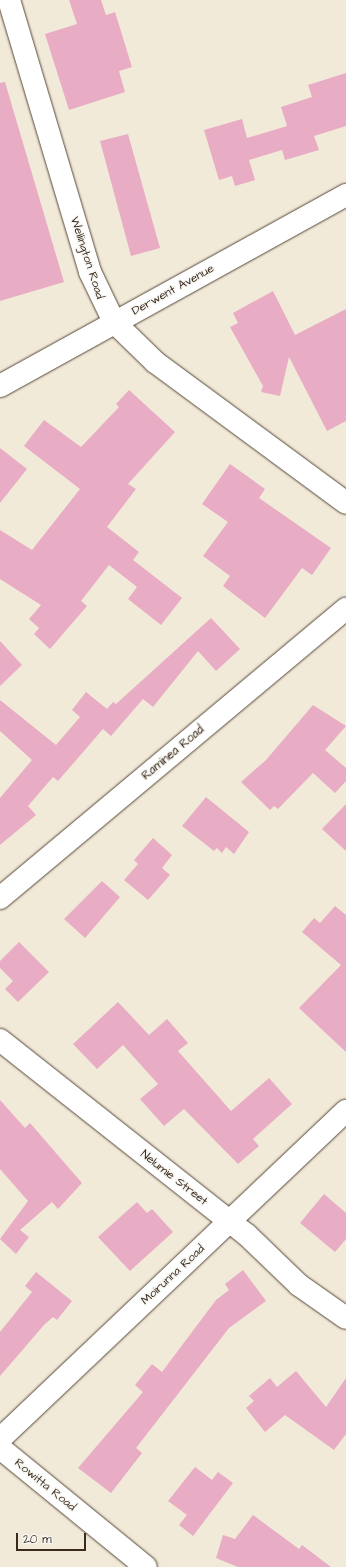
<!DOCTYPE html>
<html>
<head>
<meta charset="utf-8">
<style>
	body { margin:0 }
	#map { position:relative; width:346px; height:1567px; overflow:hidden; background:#f2ead8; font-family:"Architects Daughter",sans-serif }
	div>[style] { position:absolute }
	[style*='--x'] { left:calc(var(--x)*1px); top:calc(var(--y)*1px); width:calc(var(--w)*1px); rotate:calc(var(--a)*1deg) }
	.building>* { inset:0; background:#e8acc4 }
	.roads { filter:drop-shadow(0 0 1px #56473a) drop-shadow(0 0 1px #56473a) }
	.minor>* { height:22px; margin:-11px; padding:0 11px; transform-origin:11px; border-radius:11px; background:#fff }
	span { translate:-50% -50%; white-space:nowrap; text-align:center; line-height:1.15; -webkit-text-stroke:3px #f6f6f2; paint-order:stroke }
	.street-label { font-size:12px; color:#3b2a1e }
	.scale { position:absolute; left:16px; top:1533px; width:70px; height:18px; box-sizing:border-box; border:2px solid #3b2a1e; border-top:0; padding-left:5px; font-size:12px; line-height:14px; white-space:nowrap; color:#3b2a1e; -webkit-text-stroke:3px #f6f6f2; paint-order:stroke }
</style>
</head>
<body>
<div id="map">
	<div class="building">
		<div style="clip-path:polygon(69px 0,101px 0,106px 15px,115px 12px,132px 67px,119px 71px,125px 92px,69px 110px,45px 34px,77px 24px)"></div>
		<div style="clip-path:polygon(346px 73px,346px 126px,314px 136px,319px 150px,285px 160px,282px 150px,249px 160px,255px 180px,235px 186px,232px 176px,219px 180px,204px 130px,242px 119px,247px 138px,287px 126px,281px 107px,312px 97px,308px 85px)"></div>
		<div style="clip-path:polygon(5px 82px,64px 282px,0 301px,0 83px)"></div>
		<div style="clip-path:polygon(128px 134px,160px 248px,131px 256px,100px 141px)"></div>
		<div style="clip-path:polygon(273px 291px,295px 335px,346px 309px,346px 421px,327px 431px,289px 357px,280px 396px,261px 392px,263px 386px,230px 327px,238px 323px,233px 313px)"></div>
		<div style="clip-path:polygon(129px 390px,175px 432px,128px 484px,136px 489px,107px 527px,139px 552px,133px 560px,182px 598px,161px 625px,128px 599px,137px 587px,109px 565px,81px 601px,87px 606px,50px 649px,34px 634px,39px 628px,29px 619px,41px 605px,0 579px,0 530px,32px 550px,80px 489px,24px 446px,44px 420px,81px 447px,119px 407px,116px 404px)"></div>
		<div style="clip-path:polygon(0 448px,27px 469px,0 503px)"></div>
		<div style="clip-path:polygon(230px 464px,265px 489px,259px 498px,331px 548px,312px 575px,302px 568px,265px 618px,223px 586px,230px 576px,203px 556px,228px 522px,202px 504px)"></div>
		<div style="clip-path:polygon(211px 618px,240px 649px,216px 671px,198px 651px,153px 707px,143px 699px,111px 736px,103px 729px,58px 781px,53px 777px,28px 806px,36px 815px,0 845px,0 798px,32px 760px,0 731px,0 700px,56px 745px,80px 717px,72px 710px,86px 692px,107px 709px,113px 702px,116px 704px)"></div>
		<div style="clip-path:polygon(0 641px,22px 665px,0 686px)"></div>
		<div style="clip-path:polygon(313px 705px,346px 726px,325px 750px,346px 768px,346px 781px,335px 793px,313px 773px,278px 809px,274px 806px,270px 810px,241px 782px,266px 760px)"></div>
		<div style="clip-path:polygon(206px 797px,249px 832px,234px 854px,226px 847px,222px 853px,217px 848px,214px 851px,182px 826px)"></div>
		<div style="clip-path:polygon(346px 804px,346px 851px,322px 829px)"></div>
		<div style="clip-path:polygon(153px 838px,172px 855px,162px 868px,170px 875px,148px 900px,124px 880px,138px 864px,134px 860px)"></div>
		<div style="clip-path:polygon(102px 881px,120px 897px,85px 938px,64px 919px)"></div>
		<div style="clip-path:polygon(335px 906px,346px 915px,346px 1052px,299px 1008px,341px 965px,302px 932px,314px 918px,320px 923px)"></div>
		<div style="clip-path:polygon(19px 942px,49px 972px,18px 1002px,5px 989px,13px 981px,0 968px,0 961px)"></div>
		<div style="clip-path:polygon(118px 1002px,149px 1035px,167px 1019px,188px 1043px,178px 1051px,231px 1111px,269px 1078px,292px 1104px,253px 1139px,259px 1146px,238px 1164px,184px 1109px,164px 1126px,140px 1099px,158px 1084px,123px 1045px,97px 1069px,73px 1044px)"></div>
		<div style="clip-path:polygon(0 1100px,25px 1128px,30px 1123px,82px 1183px,58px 1209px,52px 1202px,20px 1230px,29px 1237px,16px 1254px,0 1239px,28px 1201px,0 1169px)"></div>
		<div style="clip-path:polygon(324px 1194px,346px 1213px,346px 1239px,335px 1252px,300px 1223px)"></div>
		<div style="clip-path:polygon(137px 1202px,147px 1213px,152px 1209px,173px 1232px,130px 1271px,98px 1237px)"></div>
		<div style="clip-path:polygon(243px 1270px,266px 1301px,229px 1328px,136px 1448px,142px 1453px,111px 1493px,78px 1468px,143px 1392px,135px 1385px,152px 1364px,162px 1372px,216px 1300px,229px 1290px,225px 1284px)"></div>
		<div style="clip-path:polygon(36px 1272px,72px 1301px,57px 1320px,53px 1317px,44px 1325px,0 1376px,0 1332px,32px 1292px,25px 1286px)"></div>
		<div style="clip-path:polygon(296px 1371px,326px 1407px,346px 1378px,346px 1434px,334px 1450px,285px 1415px,265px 1432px,246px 1408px,254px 1401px,249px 1396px,270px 1378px,277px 1387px)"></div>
		<div style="clip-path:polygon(195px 1467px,212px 1480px,218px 1472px,233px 1483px,193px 1536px,179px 1525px,187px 1515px,168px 1501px)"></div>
		<div style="clip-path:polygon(253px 1515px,299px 1549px,302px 1545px,331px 1567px,238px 1567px,216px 1558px,223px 1535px,235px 1539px)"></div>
	</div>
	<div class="roads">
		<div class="minor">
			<div style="--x:9;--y:0;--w:284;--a:73.4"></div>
			<div style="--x:90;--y:272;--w:55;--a:64.4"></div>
			<div style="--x:114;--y:322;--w:57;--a:44.3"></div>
			<div style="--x:155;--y:362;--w:237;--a:36.4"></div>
			<div style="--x:0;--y:386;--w:395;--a:-28.9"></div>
			<div style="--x:0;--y:898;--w:451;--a:-39.9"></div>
			<div style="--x:0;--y:1040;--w:313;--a:38.3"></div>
			<div style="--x:246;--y:1234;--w:74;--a:43.9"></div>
			<div style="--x:299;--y:1285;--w:57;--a:35.1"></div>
			<div style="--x:0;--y:1439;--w:477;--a:-43.5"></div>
			<div style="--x:0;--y:1448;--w:188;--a:39.2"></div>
		</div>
	</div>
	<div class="street-label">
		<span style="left:87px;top:258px;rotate:72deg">Wellington Road</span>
		<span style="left:173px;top:290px;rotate:-29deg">Derwent Avenue</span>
		<span style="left:173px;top:753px;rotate:-40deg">Raminea Road</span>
		<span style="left:174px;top:1178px;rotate:38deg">Nelumie Street</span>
		<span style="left:173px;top:1275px;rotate:-43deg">Moirunna Road</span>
		<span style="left:45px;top:1485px;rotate:39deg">Rowitta Road</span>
	</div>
	<div class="scale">20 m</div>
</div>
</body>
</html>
